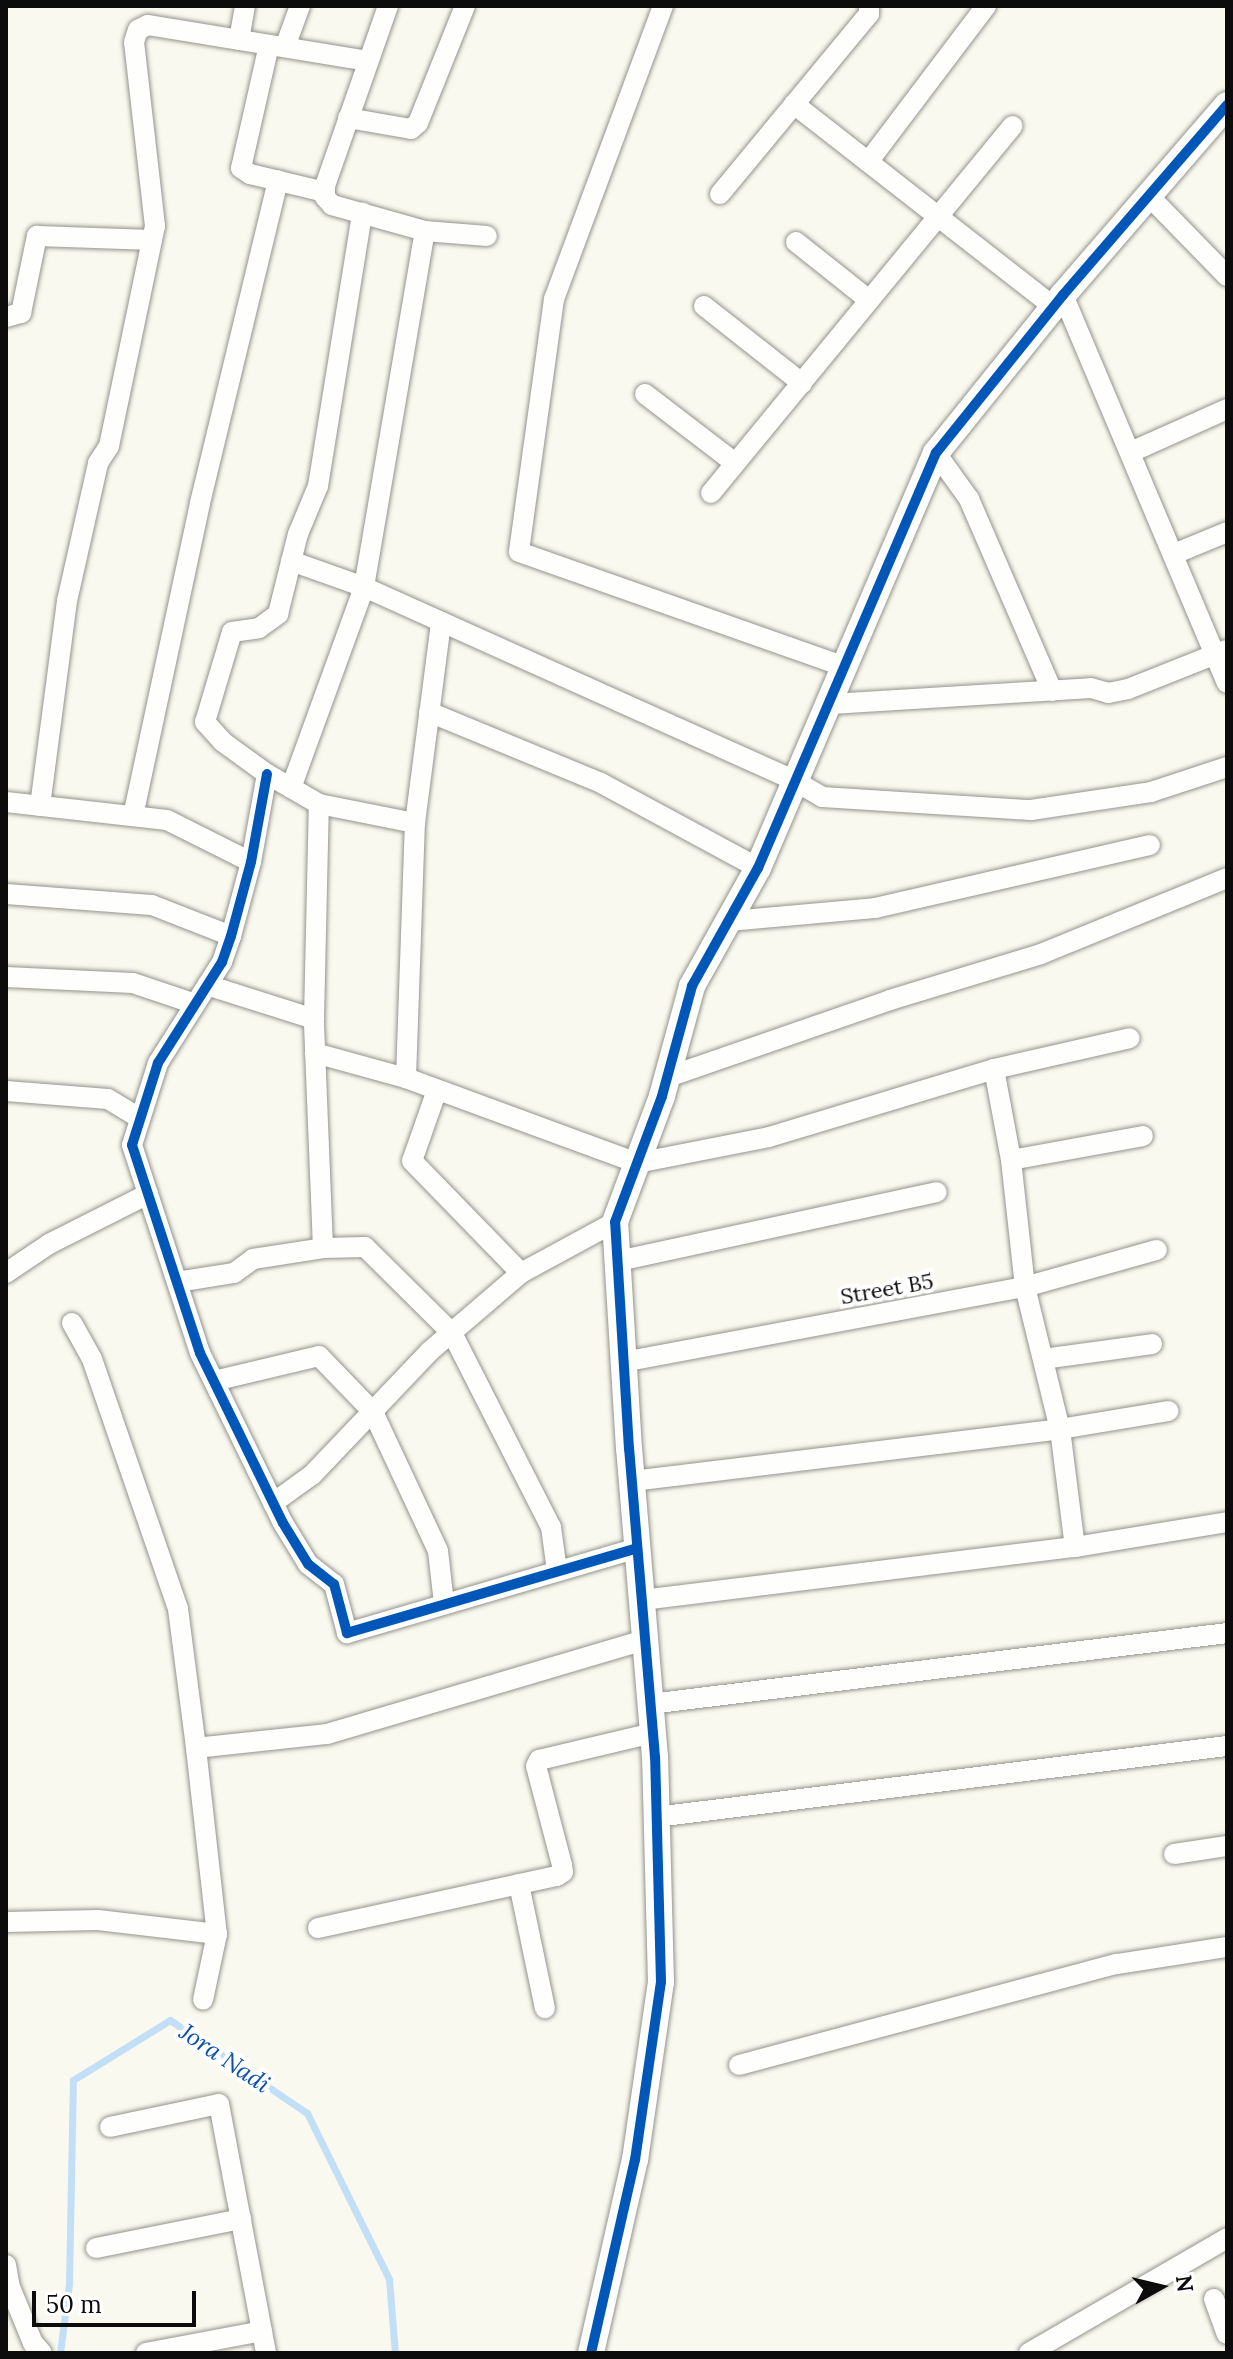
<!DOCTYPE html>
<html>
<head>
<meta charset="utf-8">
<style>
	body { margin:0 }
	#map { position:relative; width:1233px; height:2359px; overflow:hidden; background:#faf9ef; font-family:Lora,serif }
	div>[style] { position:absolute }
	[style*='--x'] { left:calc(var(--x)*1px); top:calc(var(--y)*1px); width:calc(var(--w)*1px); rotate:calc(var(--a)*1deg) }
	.stream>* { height:7px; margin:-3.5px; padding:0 3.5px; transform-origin:3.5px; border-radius:3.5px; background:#c2dff7 }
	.roads { filter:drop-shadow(0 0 2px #93938e) drop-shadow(0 0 2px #93938e) }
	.minor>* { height:20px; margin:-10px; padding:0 10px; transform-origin:10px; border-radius:10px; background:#fefefd }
	.tertiary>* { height:26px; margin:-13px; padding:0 13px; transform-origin:13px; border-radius:13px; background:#fefefd }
	.cycleway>* { height:10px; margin:-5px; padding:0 5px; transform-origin:5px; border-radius:5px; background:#0057b8 }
	span { translate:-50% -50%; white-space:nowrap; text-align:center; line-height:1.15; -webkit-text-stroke:8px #fff; paint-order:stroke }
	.street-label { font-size:22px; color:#0c0c0c }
	.water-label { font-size:24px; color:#0b52a7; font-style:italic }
	.frame { position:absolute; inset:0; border:8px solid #0c0c0c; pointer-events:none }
	.north { position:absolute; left:1121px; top:2247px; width:80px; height:80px; -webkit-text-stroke:6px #fff; paint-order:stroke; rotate:82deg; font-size:22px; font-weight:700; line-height:32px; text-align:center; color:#0c0c0c }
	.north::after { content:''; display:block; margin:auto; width:28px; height:36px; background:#0c0c0c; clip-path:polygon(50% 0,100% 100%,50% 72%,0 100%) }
	.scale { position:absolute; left:32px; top:2291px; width:164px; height:36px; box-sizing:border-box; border:4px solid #0c0c0c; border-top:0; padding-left:10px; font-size:24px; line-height:28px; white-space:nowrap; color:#0c0c0c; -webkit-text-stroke:6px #fff; paint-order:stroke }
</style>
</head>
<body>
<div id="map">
	<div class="stream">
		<div style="--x:60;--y:2353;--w:70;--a:-82.6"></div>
		<div style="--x:69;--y:2284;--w:204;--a:-88.9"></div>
		<div style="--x:73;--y:2080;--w:114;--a:-31.7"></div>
		<div style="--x:170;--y:2020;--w:166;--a:34.2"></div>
		<div style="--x:307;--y:2113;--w:185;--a:63.7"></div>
		<div style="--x:389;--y:2279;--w:74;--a:85.4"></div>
	</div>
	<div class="roads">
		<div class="minor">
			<div style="--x:388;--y:6;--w:191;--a:109.3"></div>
			<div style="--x:325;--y:186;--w:11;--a:90"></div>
			<div style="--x:325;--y:197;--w:11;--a:49"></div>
			<div style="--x:332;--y:205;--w:97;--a:15.6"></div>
			<div style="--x:425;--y:231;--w:62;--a:4.6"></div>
			<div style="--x:663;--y:6;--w:313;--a:110.4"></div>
			<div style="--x:554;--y:299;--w:255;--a:97.9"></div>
			<div style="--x:519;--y:552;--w:347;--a:19.4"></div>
			<div style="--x:239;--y:40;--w:35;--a:-80"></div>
			<div style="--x:269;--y:45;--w:126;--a:102.8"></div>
			<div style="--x:241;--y:168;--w:11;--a:34"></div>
			<div style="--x:250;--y:174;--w:77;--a:13.5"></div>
			<div style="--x:285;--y:47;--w:44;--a:-69.9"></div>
			<div style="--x:794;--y:104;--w:330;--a:38"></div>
			<div style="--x:348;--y:118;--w:64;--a:9.9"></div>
			<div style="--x:411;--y:129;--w:9;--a:-41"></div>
			<div style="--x:418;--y:123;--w:126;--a:-68.1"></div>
			<div style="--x:868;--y:162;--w:196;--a:-52.9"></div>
			<div style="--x:720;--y:194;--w:234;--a:-50.4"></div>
			<div style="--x:869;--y:14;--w:8;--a:-90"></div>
			<div style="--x:1149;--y:196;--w:112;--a:45.7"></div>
			<div style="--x:796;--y:242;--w:93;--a:38.5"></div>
			<div style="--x:1063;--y:295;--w:421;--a:67.1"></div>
			<div style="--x:704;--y:306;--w:125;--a:38.2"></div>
			<div style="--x:6;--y:317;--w:16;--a:-15"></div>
			<div style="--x:21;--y:313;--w:79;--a:-78.3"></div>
			<div style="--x:37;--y:236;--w:115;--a:2"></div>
			<div style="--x:645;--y:394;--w:113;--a:37.5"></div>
			<div style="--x:1131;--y:452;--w:105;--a:-24.1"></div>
			<div style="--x:936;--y:453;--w:57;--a:54.3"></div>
			<div style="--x:969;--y:499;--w:209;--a:66.6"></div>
			<div style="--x:711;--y:493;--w:475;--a:-50.6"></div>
			<div style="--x:1174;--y:554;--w:57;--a:-22.5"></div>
			<div style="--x:291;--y:561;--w:77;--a:19.6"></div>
			<div style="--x:364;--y:587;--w:470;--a:24.2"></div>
			<div style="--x:793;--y:780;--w:34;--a:30"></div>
			<div style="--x:822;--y:797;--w:209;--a:3.6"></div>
			<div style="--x:1031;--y:810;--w:121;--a:-8.5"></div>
			<div style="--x:1151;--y:792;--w:80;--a:-18.2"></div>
			<div style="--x:831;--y:704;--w:260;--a:-3.5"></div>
			<div style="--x:1091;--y:688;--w:18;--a:16"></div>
			<div style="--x:1108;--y:693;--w:20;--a:-11"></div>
			<div style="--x:1128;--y:689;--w:105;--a:-21.7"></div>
			<div style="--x:429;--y:712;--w:186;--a:22.4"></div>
			<div style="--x:601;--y:783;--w:179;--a:28.4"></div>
			<div style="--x:267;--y:774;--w:89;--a:100.3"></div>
			<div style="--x:251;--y:862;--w:77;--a:105.1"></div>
			<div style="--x:231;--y:936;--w:28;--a:109"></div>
			<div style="--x:222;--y:962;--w:120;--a:122.4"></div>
			<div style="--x:158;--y:1063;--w:86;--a:107.6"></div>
			<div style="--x:132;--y:1145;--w:219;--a:71.9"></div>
			<div style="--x:200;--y:1353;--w:189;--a:64"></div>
			<div style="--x:283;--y:1523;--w:48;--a:58.6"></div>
			<div style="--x:308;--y:1564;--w:33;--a:38"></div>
			<div style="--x:334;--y:1584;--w:51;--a:75.1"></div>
			<div style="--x:347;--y:1633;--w:302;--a:-16.3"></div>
			<div style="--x:291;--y:788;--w:214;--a:-70"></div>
			<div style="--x:364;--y:587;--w:361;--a:-80.3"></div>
			<div style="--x:6;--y:802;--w:162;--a:6.4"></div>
			<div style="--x:167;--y:820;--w:94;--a:26.6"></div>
			<div style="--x:40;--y:806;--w:207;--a:-82.5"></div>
			<div style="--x:67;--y:601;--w:141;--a:-77.3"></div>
			<div style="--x:98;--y:463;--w:20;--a:-57"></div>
			<div style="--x:109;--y:446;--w:225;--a:-78.2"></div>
			<div style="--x:155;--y:226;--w:185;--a:-96.5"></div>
			<div style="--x:134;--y:42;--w:13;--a:-72"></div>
			<div style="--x:138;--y:30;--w:11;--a:-27"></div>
			<div style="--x:148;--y:25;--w:223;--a:9.3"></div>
			<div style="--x:133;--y:816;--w:320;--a:-77.9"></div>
			<div style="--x:200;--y:503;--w:332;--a:-76.4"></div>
			<div style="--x:415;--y:823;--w:203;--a:-82.6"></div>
			<div style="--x:6;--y:894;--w:146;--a:4.3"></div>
			<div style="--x:152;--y:905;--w:85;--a:21.4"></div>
			<div style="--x:730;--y:921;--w:146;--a:-5.1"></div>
			<div style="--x:875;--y:908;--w:282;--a:-12.9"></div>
			<div style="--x:6;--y:977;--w:127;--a:2.7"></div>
			<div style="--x:133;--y:983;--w:65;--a:18.7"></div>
			<div style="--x:314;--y:1019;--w:215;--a:-88.7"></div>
			<div style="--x:319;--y:804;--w:60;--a:-150"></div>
			<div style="--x:267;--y:774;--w:54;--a:-144"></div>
			<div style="--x:223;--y:742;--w:27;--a:-132"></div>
			<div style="--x:205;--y:722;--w:94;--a:-73.3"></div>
			<div style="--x:232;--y:632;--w:27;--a:-8"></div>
			<div style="--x:259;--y:628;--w:24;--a:-36"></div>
			<div style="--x:278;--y:614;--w:82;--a:-76"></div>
			<div style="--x:298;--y:534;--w:52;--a:-67.4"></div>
			<div style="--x:318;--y:486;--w:277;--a:-80.8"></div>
			<div style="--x:315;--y:1053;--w:94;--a:15.4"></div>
			<div style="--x:406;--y:1078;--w:255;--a:-88"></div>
			<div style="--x:415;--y:823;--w:98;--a:-168.8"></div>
			<div style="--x:994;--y:1069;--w:139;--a:-12.8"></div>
			<div style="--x:668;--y:1077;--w:235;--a:-19.1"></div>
			<div style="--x:890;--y:1000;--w:158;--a:-16.9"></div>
			<div style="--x:1041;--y:954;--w:201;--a:-22.2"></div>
			<div style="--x:406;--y:1078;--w:246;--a:20.2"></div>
			<div style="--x:637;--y:1163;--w:135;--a:-11.1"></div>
			<div style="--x:769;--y:1137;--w:235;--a:-16.8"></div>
			<div style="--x:994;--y:1069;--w:93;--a:79.4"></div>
			<div style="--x:1011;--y:1160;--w:134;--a:-10.3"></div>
			<div style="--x:437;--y:1090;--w:75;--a:109.4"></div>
			<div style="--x:412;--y:1161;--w:156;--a:45.8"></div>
			<div style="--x:6;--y:1091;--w:102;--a:4.5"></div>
			<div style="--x:108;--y:1099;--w:37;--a:31"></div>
			<div style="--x:1011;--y:1160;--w:128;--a:83.7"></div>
			<div style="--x:1025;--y:1287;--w:146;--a:76.2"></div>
			<div style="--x:1060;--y:1429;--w:119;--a:82.8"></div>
			<div style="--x:323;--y:1248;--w:42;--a:-1.4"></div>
			<div style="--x:365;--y:1247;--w:122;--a:44.7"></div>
			<div style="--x:452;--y:1333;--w:218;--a:63"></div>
			<div style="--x:551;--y:1527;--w:44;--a:82.2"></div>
			<div style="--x:618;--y:1261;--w:326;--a:-12.2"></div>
			<div style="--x:6;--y:1273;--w:52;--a:-34"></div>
			<div style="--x:49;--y:1244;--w:111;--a:-26.8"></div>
			<div style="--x:177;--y:1282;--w:58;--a:-9"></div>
			<div style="--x:234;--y:1273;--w:24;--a:-36"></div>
			<div style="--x:253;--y:1259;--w:71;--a:-8.9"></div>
			<div style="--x:323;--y:1248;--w:229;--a:-92.3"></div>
			<div style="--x:314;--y:1019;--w:112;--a:-162.4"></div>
			<div style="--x:72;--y:1323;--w:41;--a:60.9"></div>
			<div style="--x:92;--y:1359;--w:264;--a:71"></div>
			<div style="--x:178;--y:1609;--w:140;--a:82.6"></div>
			<div style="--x:196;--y:1748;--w:132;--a:-6.1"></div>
			<div style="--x:327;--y:1734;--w:332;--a:-16.5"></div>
			<div style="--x:1043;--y:1359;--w:110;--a:-7.8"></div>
			<div style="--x:623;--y:1362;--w:409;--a:-10.6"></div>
			<div style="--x:1025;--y:1287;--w:137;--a:-15.7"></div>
			<div style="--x:214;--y:1381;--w:108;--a:-13.4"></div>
			<div style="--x:319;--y:1356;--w:78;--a:46"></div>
			<div style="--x:373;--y:1412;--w:153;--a:64.9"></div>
			<div style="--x:438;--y:1551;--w:53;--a:83.5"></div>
			<div style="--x:632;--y:1481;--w:431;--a:-6.9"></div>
			<div style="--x:1060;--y:1429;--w:110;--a:-9.4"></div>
			<div style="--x:273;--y:1503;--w:48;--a:-35.7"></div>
			<div style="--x:312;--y:1475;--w:171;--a:-46.4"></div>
			<div style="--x:430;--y:1351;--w:120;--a:-40.6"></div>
			<div style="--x:521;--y:1273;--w:107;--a:-28.5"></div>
			<div style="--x:642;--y:1600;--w:436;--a:-7"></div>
			<div style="--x:1075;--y:1547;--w:154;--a:-9.3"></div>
			<div style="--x:650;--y:1704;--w:581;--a:-7.01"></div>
			<div style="--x:196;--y:1748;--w:187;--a:83.6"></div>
			<div style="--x:217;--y:1934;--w:67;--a:102"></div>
			<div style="--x:656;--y:1817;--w:575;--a:-7.09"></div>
			<div style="--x:1174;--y:1854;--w:54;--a:-8.6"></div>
			<div style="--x:519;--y:1884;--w:127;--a:78.2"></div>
			<div style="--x:6;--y:1922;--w:92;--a:-1.2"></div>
			<div style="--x:98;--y:1920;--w:120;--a:6.7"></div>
			<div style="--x:318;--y:1928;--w:245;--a:-12.3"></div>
			<div style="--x:557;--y:1876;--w:7;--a:-34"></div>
			<div style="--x:563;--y:1872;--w:7;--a:-98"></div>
			<div style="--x:562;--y:1865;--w:102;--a:-104.7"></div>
			<div style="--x:536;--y:1766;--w:7;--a:-63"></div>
			<div style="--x:539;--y:1760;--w:117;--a:-13.3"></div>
			<div style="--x:739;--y:2065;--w:391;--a:-15"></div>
			<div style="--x:1117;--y:1964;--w:111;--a:-8.8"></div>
			<div style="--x:110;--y:2127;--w:111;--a:-11.9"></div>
			<div style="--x:219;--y:2104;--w:253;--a:79.3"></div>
			<div style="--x:96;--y:2248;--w:148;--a:-11.3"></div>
			<div style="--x:6;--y:2265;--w:22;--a:80"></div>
			<div style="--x:10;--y:2287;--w:61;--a:67.7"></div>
			<div style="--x:33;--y:2343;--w:13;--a:48"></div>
			<div style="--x:1214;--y:2299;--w:37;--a:70"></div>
			<div style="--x:146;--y:2353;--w:118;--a:-10.7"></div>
			<div style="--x:1029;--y:2353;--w:229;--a:-30.1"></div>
		</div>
		<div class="tertiary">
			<div style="--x:591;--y:2353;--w:198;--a:-77.2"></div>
			<div style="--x:635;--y:2160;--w:180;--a:-81.7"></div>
			<div style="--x:661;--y:1982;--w:225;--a:-91.5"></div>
			<div style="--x:655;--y:1757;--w:309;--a:-94.8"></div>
			<div style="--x:629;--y:1449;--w:227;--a:-93.5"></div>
			<div style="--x:615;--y:1222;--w:134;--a:-69.5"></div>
			<div style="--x:662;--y:1096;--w:114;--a:-74.7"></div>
			<div style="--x:692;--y:986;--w:135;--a:-60.8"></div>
			<div style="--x:758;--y:868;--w:452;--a:-66.8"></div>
			<div style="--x:936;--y:453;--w:203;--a:-51.2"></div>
			<div style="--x:1063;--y:295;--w:251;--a:-49.2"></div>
		</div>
	</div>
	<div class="cycleway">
		<div style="--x:267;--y:774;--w:89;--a:100.3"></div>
		<div style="--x:251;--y:862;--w:77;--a:105.1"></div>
		<div style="--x:231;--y:936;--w:28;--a:109"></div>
		<div style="--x:222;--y:962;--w:120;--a:122.4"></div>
		<div style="--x:158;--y:1063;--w:86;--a:107.6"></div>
		<div style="--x:132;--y:1145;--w:219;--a:71.9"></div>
		<div style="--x:200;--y:1353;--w:189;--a:64"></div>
		<div style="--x:283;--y:1523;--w:48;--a:58.6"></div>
		<div style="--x:308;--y:1564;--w:33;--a:38"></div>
		<div style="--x:334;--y:1584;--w:51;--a:75.1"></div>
		<div style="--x:347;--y:1633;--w:302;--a:-16.3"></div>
		<div style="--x:591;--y:2353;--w:198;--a:-77.2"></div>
		<div style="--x:635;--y:2160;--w:180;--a:-81.7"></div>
		<div style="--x:661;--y:1982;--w:225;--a:-91.5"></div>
		<div style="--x:655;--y:1757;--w:309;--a:-94.8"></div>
		<div style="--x:629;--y:1449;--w:227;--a:-93.5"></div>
		<div style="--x:615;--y:1222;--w:134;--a:-69.5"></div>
		<div style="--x:662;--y:1096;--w:114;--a:-74.7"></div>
		<div style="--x:692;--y:986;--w:135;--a:-60.8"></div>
		<div style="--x:758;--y:868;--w:452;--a:-66.8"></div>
		<div style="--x:936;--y:453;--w:203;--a:-51.2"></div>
		<div style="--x:1063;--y:295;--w:251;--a:-49.2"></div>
	</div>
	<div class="street-label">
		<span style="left:887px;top:1289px;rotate:-10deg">Street B5</span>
	</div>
	<div class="water-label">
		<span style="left:225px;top:2058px;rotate:34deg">Jora Nadi</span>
	</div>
	<div class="frame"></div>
	<div class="north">N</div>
	<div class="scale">50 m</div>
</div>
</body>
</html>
